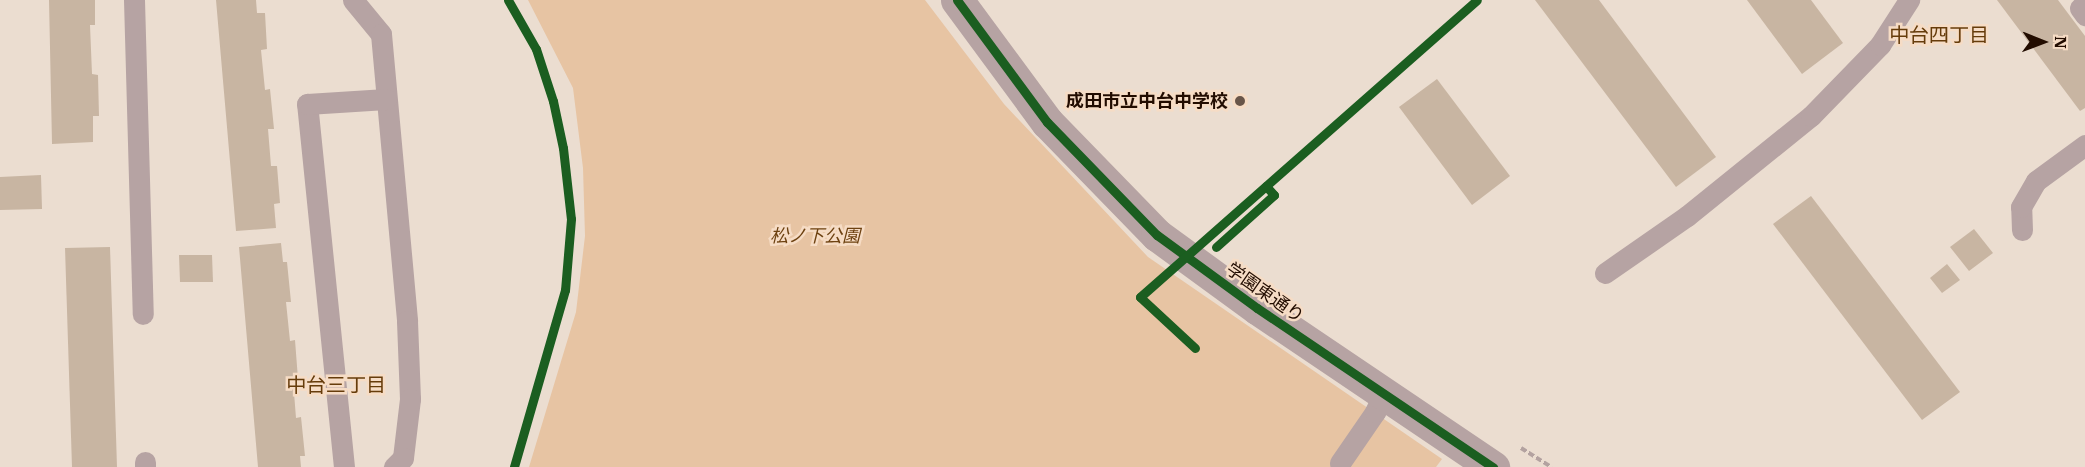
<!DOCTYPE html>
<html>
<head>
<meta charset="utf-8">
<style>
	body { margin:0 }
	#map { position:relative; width:2085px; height:467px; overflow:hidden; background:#ebddd0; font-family:"IBM Plex Serif","Noto Sans JP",serif }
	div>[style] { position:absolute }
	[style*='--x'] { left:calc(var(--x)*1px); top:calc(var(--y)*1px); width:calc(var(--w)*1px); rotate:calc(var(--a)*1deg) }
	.green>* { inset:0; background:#e7c4a3 }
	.building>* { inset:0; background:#c8b5a2 }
	.path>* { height:4px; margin-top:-2px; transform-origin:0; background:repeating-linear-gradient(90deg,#b3a2a0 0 6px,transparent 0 9px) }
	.service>* { height:21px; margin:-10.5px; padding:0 10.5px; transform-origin:10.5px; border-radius:10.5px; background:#b6a3a3 }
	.tertiary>* { height:33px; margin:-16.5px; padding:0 16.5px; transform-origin:16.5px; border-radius:16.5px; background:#b6a3a3 }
	.cycleway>* { height:9px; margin:-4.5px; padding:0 4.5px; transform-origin:4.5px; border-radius:4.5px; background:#1b5e20 }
	.dots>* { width:16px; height:16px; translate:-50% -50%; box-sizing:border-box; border:3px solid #f6dcc5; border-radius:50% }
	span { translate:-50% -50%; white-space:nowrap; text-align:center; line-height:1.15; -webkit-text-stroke:5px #f6dcc5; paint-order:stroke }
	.poi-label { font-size:18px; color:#220c00; font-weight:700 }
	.right { translate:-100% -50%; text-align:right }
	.park-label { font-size:18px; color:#6e4211; font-style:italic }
	.street-label { font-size:18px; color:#220c00 }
	.neighbourhood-label { font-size:20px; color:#663c0b }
	.north { position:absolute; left:2013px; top:12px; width:60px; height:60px; -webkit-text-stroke:4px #f6dcc5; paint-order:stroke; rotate:91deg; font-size:16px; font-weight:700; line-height:24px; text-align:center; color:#220c00 }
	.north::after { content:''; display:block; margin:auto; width:21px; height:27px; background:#220c00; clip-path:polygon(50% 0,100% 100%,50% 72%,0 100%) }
</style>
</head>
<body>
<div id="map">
	<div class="green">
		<div style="clip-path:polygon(528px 0,925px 0,1004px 104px,1148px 257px,1442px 459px,1436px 467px,529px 467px,576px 312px,585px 236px,583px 168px,573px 88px)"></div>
	</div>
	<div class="building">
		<div style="clip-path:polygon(49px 0,95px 0,95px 25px,90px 25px,92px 74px,98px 75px,99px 116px,93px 116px,93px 142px,52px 144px)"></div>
		<div style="clip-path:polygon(216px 0,256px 0,257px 13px,265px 13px,267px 49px,261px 50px,265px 90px,270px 89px,274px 129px,268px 129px,271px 166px,277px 166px,280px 203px,274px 204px,276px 228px,236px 231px)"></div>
		<div style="clip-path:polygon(1535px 0,1599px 0,1716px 157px,1676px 187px)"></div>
		<div style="clip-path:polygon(1747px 0,1811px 0,1843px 43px,1802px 74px)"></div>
		<div style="clip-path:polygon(1997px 0,2058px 0,2085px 36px,2085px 108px,2080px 111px)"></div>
		<div style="clip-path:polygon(1437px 79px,1510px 176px,1472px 205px,1399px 107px)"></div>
		<div style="clip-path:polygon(41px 175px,42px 209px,0 210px,0 177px)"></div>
		<div style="clip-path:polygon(1811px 196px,1960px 392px,1922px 420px,1773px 224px)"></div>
		<div style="clip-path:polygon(1974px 229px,1993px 253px,1969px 271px,1950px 247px)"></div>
		<div style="clip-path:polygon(281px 243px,283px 262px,287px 262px,291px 302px,286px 302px,290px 341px,295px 340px,298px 379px,293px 380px,296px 418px,301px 417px,305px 456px,300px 456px,301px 467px,258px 467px,239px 247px)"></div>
		<div style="clip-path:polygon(110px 247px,117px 467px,72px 467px,65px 248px)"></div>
		<div style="clip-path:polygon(179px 255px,212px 255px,213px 282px,180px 282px)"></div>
		<div style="clip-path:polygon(1947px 264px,1960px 280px,1942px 293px,1930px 278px)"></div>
	</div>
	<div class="path">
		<div style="--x:1521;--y:448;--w:36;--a:32"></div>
	</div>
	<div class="service">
		<div style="--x:134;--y:0;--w:314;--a:88.4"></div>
		<div style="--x:353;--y:0;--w:44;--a:50.5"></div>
		<div style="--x:381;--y:34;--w:288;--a:84.8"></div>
		<div style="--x:407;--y:321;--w:78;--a:87.8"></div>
		<div style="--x:410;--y:399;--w:59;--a:96.8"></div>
		<div style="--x:403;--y:458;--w:13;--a:135"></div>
		<div style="--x:2080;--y:8;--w:9;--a:54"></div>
		<div style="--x:2022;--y:230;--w:23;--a:-92"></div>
		<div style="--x:2021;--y:207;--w:30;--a:-60"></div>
		<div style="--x:2036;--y:181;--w:61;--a:-36.3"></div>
		<div style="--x:1605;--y:273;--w:100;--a:-34.8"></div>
		<div style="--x:1687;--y:216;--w:159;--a:-38.9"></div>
		<div style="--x:1811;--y:116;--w:99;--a:-45.8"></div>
		<div style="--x:1880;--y:45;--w:54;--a:-57.2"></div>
		<div style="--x:1340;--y:463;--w:62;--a:-55.5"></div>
		<div style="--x:1375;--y:412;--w:21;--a:-65"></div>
		<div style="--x:145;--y:467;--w:5;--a:-90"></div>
		<div style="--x:344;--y:467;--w:365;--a:-95.8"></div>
		<div style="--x:307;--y:104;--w:79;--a:-3.6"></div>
	</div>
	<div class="tertiary">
		<div style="--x:957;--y:0;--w:152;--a:53.6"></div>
		<div style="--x:1047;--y:122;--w:158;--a:45.8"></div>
		<div style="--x:1157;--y:235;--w:124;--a:36.1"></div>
		<div style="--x:1257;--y:308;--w:285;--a:34"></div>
	</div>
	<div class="cycleway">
		<div style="--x:508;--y:0;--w:56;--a:60.3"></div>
		<div style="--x:536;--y:49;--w:55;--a:71.9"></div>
		<div style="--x:553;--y:101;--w:48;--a:78"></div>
		<div style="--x:563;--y:148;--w:71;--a:83.6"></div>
		<div style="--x:571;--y:219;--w:71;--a:94.8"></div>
		<div style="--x:565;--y:290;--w:184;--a:106.1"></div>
		<div style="--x:957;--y:0;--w:152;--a:53.6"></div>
		<div style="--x:1047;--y:122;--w:158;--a:45.8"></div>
		<div style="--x:1157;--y:235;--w:124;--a:36.1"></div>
		<div style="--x:1257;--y:308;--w:285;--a:34"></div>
		<div style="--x:1216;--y:247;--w:78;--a:-41.9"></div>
		<div style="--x:1274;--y:195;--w:12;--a:-132"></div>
		<div style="--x:1195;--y:348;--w:75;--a:-137.2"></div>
		<div style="--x:1140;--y:297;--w:449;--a:-41.4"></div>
	</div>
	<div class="dots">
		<div style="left:1240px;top:101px;background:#685549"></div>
	</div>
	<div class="poi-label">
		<span class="right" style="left:1228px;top:101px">成田市立中台中学校</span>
	</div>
	<div class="park-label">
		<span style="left:815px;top:236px">松ノ下公園</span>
	</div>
	<div class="street-label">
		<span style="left:1265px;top:293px;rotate:35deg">学園東通り</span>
	</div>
	<div class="neighbourhood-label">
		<span style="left:1939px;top:34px">中台四丁目</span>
		<span style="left:336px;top:384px">中台三丁目</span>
	</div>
	<div class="north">N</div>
</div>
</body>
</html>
